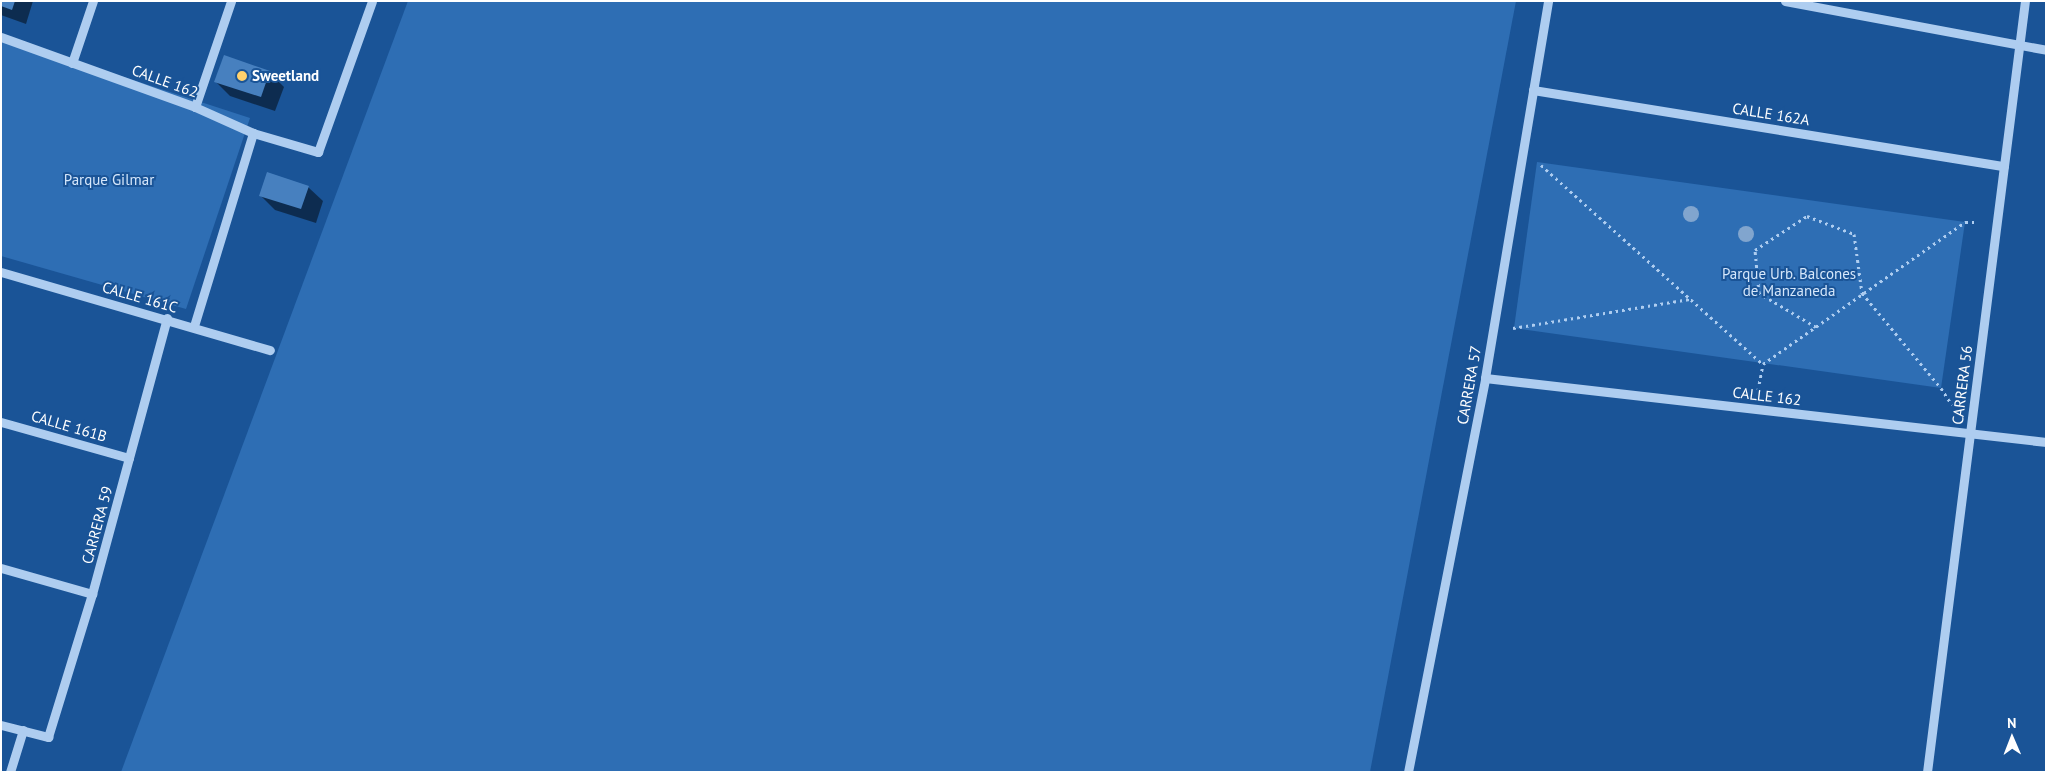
<!DOCTYPE html>
<html>
<head>
<meta charset="utf-8">
<style>
	body { margin:0 }
	#map { position:relative; width:2047px; height:773px; overflow:hidden; background:#1a5497; font-family:"PT Sans",sans-serif }
	div>[style] { position:absolute }
	[style*='--x'] { left:calc(var(--x)*1px); top:calc(var(--y)*1px); width:calc(var(--w)*1px); rotate:calc(var(--a)*1deg) }
	.green>* { inset:0; background:#2e6eb4 }
	.shadow>* { inset:0; background:#0007 }
	.building>* { inset:0; background:#4780bf }
	.path>* { height:3px; margin-top:-1.5px; transform-origin:0; background:repeating-linear-gradient(90deg,#aecdf0 0 2.5px,transparent 0 6.5px) }
	.minor>* { height:9px; margin:-4.5px; padding:0 4.5px; transform-origin:4.5px; border-radius:4.5px; background:#aecdf0 }
	.trees>* { width:16px; height:16px; margin:-8px; border-radius:50%; background:#81a5ce }
	.dots>* { width:14px; height:14px; translate:-50% -50%; box-sizing:border-box; border:2px solid #1a5497; border-radius:50% }
	span { translate:-50% -50%; white-space:nowrap; text-align:center; line-height:1.15; -webkit-text-stroke:4px #1a5497; paint-order:stroke }
	.poi-label { font-size:15px; color:#fff; font-weight:700 }
	.left { translate:0 -50%; text-align:left }
	.street-label { font-size:15px; color:#fff }
	.park-label { font-size:15px; color:#d5e7fb }
	.frame { position:absolute; inset:0; border:2px solid #fff; pointer-events:none }
	.north { position:absolute; left:1987px; top:713px; width:50px; height:50px; -webkit-text-stroke:4px #1a5497; paint-order:stroke; rotate:359deg; font-size:14px; font-weight:700; line-height:20px; text-align:center; color:#fff }
	.north::after { content:''; display:block; margin:auto; width:18px; height:22px; background:#fff; clip-path:polygon(50% 0,100% 100%,50% 72%,0 100%) }
</style>
</head>
<body>
<div id="map">
	<div class="green">
		<div style="clip-path:polygon(408px 1px,1516px 1px,1370px 772px,121px 772px)"></div>
		<div style="clip-path:polygon(1px 37px,250px 118px,186px 309px,1px 256px)"></div>
		<div style="clip-path:polygon(1537px 162px,1965px 222px,1941px 388px,1514px 328px)"></div>
	</div>
	<div class="shadow">
		<div style="clip-path:polygon(1px 1px,33px 1px,26px 24px,1px 15px)"></div>
		<div style="clip-path:polygon(269px 72px,284px 87px,275px 111px,230px 96px,215px 81px)"></div>
		<div style="clip-path:polygon(308px 187px,323px 201px,316px 223px,275px 210px,260px 195px)"></div>
	</div>
	<div class="building">
		<div style="clip-path:polygon(1px 1px,15px 1px,12px 10px,1px 6px)"></div>
		<div style="clip-path:polygon(224px 55px,270px 71px,261px 97px,214px 82px)"></div>
		<div style="clip-path:polygon(267px 172px,309px 186px,301px 209px,259px 196px)"></div>
	</div>
	<div class="path">
		<div style="--x:1541;--y:165;--w:298;--a:41.9"></div>
		<div style="--x:1763;--y:364;--w:247;--a:-35.1"></div>
		<div style="--x:1965;--y:222;--w:11;--a:0"></div>
		<div style="--x:1816;--y:327;--w:66;--a:-149.2"></div>
		<div style="--x:1759;--y:293;--w:43;--a:-95.3"></div>
		<div style="--x:1755;--y:250;--w:62;--a:-33.2"></div>
		<div style="--x:1807;--y:216;--w:50;--a:21"></div>
		<div style="--x:1854;--y:234;--w:60;--a:82.3"></div>
		<div style="--x:1862;--y:293;--w:124;--a:50.3"></div>
		<div style="--x:1941;--y:388;--w:20;--a:57"></div>
		<div style="--x:1513;--y:328;--w:179;--a:-9.3"></div>
		<div style="--x:1758;--y:390;--w:26;--a:-79"></div>
	</div>
	<div class="minor">
		<div style="--x:1785;--y:1;--w:266;--a:10.6"></div>
		<div style="--x:1;--y:37;--w:206;--a:19.8"></div>
		<div style="--x:195;--y:107;--w:64;--a:24.1"></div>
		<div style="--x:253;--y:133;--w:68;--a:16.3"></div>
		<div style="--x:318;--y:152;--w:160;--a:-70.3"></div>
		<div style="--x:72;--y:63;--w:65;--a:-71.3"></div>
		<div style="--x:1533;--y:90;--w:477;--a:9.2"></div>
		<div style="--x:195;--y:107;--w:112;--a:-71.2"></div>
		<div style="--x:1;--y:272;--w:280;--a:16.2"></div>
		<div style="--x:194;--y:326;--w:202;--a:-73"></div>
		<div style="--x:1485;--y:378;--w:565;--a:6.51"></div>
		<div style="--x:1;--y:422;--w:133;--a:15.7"></div>
		<div style="--x:1;--y:568;--w:95;--a:15.9"></div>
		<div style="--x:1;--y:725;--w:49;--a:14.3"></div>
		<div style="--x:48;--y:737;--w:150;--a:-72.9"></div>
		<div style="--x:92;--y:594;--w:286;--a:-74.8"></div>
		<div style="--x:10;--y:772;--w:44;--a:-72.8"></div>
		<div style="--x:1408;--y:772;--w:401;--a:-78.9"></div>
		<div style="--x:1485;--y:378;--w:382;--a:-80.5"></div>
		<div style="--x:1927;--y:772;--w:777;--a:-82.76"></div>
	</div>
	<div class="trees">
		<div style="left:1691px;top:214px"></div>
		<div style="left:1746px;top:234px"></div>
	</div>
	<div class="dots">
		<div style="left:242px;top:76px;background:#ffd16d"></div>
	</div>
	<div class="poi-label">
		<span class="left" style="left:252px;top:76px">Sweetland</span>
	</div>
	<div class="street-label">
		<span style="left:165px;top:81px;rotate:20deg">CALLE 162</span>
		<span style="left:1771px;top:114px;rotate:9deg">CALLE 162A</span>
		<span style="left:140px;top:297px;rotate:16deg">CALLE 161C</span>
		<span style="left:1469px;top:385px;rotate:-80deg">CARRERA 57</span>
		<span style="left:1962px;top:385px;rotate:-83deg">CARRERA 56</span>
		<span style="left:1767px;top:396px;rotate:7deg">CALLE 162</span>
		<span style="left:69px;top:426px;rotate:16deg">CALLE 161B</span>
		<span style="left:97px;top:525px;rotate:-75deg">CARRERA 59</span>
	</div>
	<div class="park-label">
		<span style="left:109px;top:180px">Parque Gilmar</span>
		<span style="left:1789px;top:282px">Parque Urb. Balcones<br>de Manzaneda</span>
	</div>
	<div class="frame"></div>
	<div class="north">N</div>
</div>
</body>
</html>
